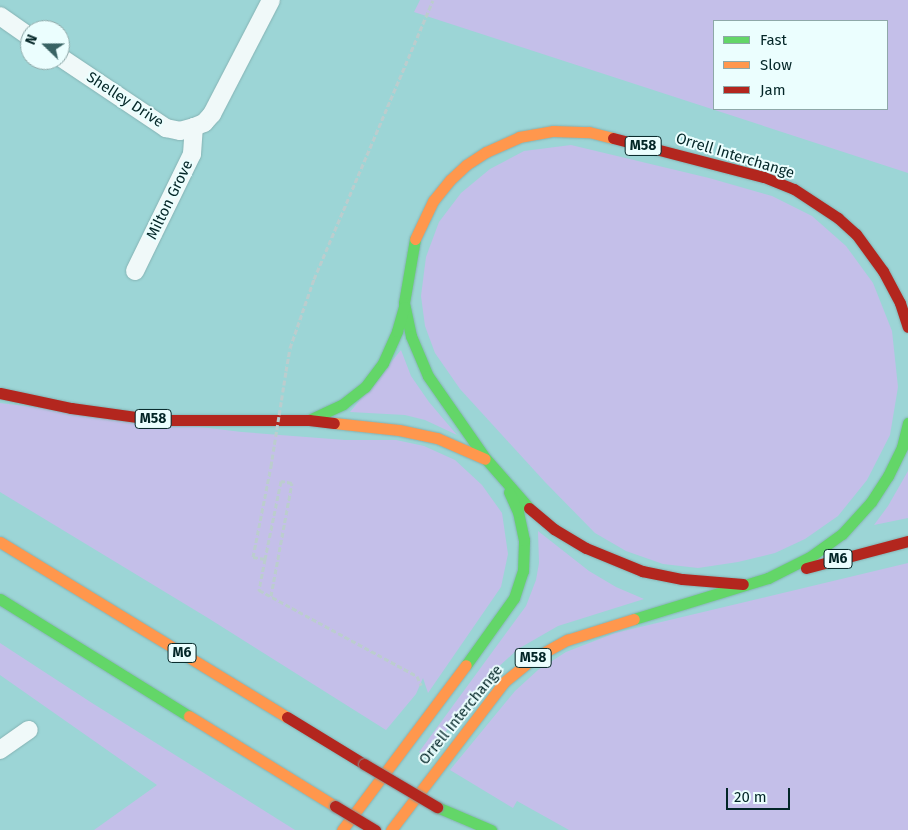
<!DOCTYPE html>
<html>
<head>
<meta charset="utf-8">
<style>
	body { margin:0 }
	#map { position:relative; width:908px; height:830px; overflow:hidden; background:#9cd5d6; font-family:"Fira Sans",sans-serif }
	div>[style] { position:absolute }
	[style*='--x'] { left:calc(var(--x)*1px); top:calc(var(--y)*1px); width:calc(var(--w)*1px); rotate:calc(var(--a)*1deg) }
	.green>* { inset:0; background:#c4bfe9 }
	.path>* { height:3px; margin-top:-1.5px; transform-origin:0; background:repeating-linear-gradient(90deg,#bbcdce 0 5px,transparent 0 7.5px) }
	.roads { filter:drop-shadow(0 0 1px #85b3b4) drop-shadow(0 0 1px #85b3b4) }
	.street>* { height:18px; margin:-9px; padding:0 9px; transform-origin:9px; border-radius:9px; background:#f0f9f9 }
	.fast>* { height:11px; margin:-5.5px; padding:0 5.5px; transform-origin:5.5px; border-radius:5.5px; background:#63d668 }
	.slow>* { height:11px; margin:-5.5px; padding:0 5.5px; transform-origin:5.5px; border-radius:5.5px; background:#ff974d }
	.jam>* { height:11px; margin:-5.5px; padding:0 5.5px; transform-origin:5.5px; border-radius:5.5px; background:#b3261e }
	.path-bridge>* { height:3px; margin-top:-1.5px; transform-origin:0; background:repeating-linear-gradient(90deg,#bbcdce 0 5px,transparent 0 7.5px) }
	.bridges { filter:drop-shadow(0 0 1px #889295) drop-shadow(0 0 1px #889295) }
	.jam-bridge>* { height:11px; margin:-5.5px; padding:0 5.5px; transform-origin:5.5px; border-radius:5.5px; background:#b3261e }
	span { translate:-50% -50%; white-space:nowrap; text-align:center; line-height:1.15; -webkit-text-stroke:4px #ebfefe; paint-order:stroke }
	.shield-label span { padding:1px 4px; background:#ebfefe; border:1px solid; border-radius:4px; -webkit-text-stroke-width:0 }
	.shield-label { font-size:14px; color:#032627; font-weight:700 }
	.street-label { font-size:15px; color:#032627 }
	.legend { position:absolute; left:713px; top:20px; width:175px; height:90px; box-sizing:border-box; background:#ebfefe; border:1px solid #8ea8a8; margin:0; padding:6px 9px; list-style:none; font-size:15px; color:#032627 }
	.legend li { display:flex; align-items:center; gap:10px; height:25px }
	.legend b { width:25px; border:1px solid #8ea8a8 }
	.north { position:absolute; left:20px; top:20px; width:50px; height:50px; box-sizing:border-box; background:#ebfefe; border:1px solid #8ea8a8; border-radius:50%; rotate:292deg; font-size:14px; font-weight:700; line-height:20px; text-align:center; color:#032627 }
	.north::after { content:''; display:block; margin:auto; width:18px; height:22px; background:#396364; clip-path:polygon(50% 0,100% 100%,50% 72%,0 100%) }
	.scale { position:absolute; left:726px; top:788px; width:64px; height:22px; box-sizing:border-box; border:2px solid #032627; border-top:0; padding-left:6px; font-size:15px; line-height:18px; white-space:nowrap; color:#032627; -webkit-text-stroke:4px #ebfefe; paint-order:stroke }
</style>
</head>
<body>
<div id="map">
	<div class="green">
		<div style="clip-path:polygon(evenodd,420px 0,908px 0,908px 173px,414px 12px,420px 0,714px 21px,887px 21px,887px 109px,714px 109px,714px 21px)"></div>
		<div style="clip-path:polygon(571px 145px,709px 178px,772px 196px,812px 216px,846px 246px,873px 283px,892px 331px,898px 387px,890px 435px,867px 480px,838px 516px,805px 539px,775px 553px,738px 562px,698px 568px,663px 564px,626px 551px,595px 533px,545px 482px,460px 389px,435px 353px,425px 326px,421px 296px,426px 257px,439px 222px,461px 193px,490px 169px,524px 151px)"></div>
		<div style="clip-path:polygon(401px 350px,411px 376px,429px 402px,457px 435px,425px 420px,405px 415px,350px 412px)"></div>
		<div style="clip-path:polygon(0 403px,242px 432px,345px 440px,396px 440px,424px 446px,455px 460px,482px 485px,502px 513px,508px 554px,501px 587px,428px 693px,423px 678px,416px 694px,386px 730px,208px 618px,0 492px)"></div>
		<div style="clip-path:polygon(908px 471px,908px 518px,874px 525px,888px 506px)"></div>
		<div style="clip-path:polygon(538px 531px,589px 571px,616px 587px,644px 599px,558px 626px,518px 649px,483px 681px,427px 757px,419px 752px,526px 606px,536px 580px,539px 563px)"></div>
		<div style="clip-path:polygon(908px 563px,908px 830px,569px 830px,517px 801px,513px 808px,450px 770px,515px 691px,538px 670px,566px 652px,615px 633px)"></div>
		<div style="clip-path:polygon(0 643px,92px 703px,295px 830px,94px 830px,157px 785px,0 675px)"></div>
	</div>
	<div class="path">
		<div style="--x:286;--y:371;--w:23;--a:-80"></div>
		<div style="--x:290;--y:348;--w:73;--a:-70.8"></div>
		<div style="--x:314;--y:279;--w:303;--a:-66.9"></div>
		<div style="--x:265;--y:559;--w:32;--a:101"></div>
		<div style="--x:259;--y:590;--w:180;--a:28.6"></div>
		<div style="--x:417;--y:676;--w:10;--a:66"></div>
		<div style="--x:271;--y:596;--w:115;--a:-79.5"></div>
		<div style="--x:292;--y:483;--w:11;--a:-170"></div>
		<div style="--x:281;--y:481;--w:80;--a:101.6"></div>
		<div style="--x:265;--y:559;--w:12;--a:-171"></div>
		<div style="--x:253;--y:557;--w:93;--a:-78.8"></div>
	</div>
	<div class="roads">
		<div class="street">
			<div style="--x:0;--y:16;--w:37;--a:35"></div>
			<div style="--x:60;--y:57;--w:128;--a:33.8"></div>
			<div style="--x:166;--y:128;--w:14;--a:12"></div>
			<div style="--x:180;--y:131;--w:15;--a:-16"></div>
			<div style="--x:135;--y:271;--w:130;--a:-64"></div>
			<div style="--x:192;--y:154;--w:27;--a:-86"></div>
			<div style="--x:194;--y:127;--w:11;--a:-22"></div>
			<div style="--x:204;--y:123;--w:12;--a:-48"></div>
			<div style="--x:212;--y:114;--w:128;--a:-62.6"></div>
			<div style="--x:0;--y:750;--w:35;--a:-35"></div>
		</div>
		<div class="fast">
			<div style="--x:415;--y:239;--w:65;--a:99.8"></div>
			<div style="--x:404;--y:303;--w:34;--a:78"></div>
			<div style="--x:411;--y:336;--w:43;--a:67"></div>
			<div style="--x:428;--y:376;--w:101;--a:55.1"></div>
			<div style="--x:486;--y:459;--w:65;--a:48.7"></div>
			<div style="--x:309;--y:420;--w:38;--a:-25"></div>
			<div style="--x:343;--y:404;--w:28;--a:-38"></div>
			<div style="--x:365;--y:387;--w:30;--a:-53"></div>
			<div style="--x:383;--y:363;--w:35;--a:-66"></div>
			<div style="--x:397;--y:331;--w:25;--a:-74"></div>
			<div style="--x:0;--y:599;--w:222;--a:31.8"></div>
			<div style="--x:634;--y:619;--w:140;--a:-17"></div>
			<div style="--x:768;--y:578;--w:47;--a:-26.6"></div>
			<div style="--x:810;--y:557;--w:39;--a:-36"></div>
			<div style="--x:842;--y:534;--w:43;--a:-47.8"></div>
			<div style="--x:871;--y:502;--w:31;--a:-57"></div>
			<div style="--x:888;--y:476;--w:32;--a:-64"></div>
			<div style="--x:902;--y:447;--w:25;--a:-76"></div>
			<div style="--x:466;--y:665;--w:82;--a:-54.4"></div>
			<div style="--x:514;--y:598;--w:28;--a:-72"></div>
			<div style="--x:523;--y:571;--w:31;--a:-88"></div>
			<div style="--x:524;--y:540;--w:29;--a:-102"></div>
			<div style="--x:518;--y:512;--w:22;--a:-114"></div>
			<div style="--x:437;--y:807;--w:59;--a:23.1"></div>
		</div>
		<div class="slow">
			<div style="--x:415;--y:239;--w:42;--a:-64.7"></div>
			<div style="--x:433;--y:201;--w:27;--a:-51"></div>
			<div style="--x:450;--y:180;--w:22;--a:-43"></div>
			<div style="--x:466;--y:165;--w:24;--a:-33"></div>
			<div style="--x:486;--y:152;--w:36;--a:-24"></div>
			<div style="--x:519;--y:137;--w:35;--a:-10"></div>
			<div style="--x:553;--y:131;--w:36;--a:2"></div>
			<div style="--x:589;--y:132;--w:25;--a:14"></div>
			<div style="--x:334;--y:423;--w:65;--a:6.1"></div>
			<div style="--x:399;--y:430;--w:39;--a:12"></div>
			<div style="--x:437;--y:438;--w:52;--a:23.6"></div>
			<div style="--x:0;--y:542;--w:336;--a:31.4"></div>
			<div style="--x:189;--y:716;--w:172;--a:31.7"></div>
			<div style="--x:342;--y:830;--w:206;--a:-53.1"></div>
			<div style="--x:391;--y:830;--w:186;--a:-52.6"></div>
			<div style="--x:504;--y:682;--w:38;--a:-39"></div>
			<div style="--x:534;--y:658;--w:38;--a:-29"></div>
			<div style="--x:567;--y:640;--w:70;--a:-17.4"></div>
		</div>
		<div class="jam">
			<div style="--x:613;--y:138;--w:156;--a:14.5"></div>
			<div style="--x:764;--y:177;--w:32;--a:22"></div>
			<div style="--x:794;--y:189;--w:53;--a:33.4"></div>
			<div style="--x:838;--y:218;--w:24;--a:42"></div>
			<div style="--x:856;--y:234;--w:46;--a:53.9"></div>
			<div style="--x:883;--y:271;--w:36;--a:62"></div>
			<div style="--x:900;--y:303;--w:25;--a:72"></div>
			<div style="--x:0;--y:393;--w:73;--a:11.9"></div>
			<div style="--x:71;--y:408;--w:89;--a:7.8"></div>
			<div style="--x:159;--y:420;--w:150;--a:0"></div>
			<div style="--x:309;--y:420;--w:25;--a:7"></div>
			<div style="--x:529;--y:508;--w:33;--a:40"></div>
			<div style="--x:554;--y:529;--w:37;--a:31"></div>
			<div style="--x:586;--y:548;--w:61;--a:22.3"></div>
			<div style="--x:642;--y:571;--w:41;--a:11.3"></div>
			<div style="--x:682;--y:579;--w:61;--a:4.7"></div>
			<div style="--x:806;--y:568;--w:106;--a:-14.8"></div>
			<div style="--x:287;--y:717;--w:90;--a:31.4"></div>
		</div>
	</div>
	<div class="path-bridge">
		<div style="--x:271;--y:466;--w:96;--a:-81"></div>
	</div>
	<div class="bridges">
		<div class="jam-bridge">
			<div style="--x:364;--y:764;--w:85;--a:30.5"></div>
			<div style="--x:335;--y:806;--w:47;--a:31"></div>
		</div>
	</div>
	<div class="shield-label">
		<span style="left:643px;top:146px">M58</span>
		<span style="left:153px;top:419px">M58</span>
		<span style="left:838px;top:559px">M6</span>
		<span style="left:182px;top:653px">M6</span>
		<span style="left:533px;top:658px">M58</span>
	</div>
	<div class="street-label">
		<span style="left:125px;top:100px;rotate:33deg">Shelley Drive</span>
		<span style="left:735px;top:156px;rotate:17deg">Orrell Interchange</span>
		<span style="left:170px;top:200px;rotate:-64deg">Milton Grove</span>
		<span style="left:461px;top:715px;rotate:-51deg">Orrell Interchange</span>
	</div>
	<ul class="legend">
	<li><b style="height:6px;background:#63d668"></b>Fast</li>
	<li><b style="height:6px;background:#ff974d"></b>Slow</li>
	<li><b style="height:6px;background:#b3261e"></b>Jam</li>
	</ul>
	<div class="north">N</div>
	<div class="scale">20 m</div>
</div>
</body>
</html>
